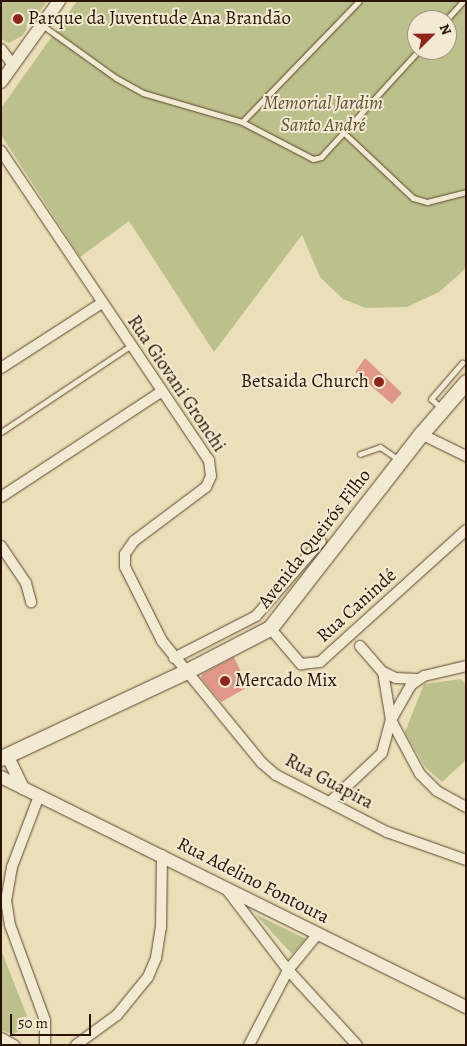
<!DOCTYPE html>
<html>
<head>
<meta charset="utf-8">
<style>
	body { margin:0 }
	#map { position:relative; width:467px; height:1046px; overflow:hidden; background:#ebdfb9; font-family:Alegreya,serif }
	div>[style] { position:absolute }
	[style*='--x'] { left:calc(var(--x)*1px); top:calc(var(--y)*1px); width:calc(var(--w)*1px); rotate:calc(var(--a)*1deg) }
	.green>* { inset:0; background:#bcc08c }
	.building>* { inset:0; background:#e09787 }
	.roads { filter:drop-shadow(0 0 1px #5b462e) drop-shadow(0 0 1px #5b462e) }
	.service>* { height:5px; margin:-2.5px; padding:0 2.5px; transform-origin:2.5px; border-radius:2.5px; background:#f2ead2 }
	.minor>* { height:10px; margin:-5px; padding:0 5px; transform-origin:5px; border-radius:5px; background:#f2ead2 }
	.tertiary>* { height:12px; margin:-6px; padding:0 6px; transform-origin:6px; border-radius:6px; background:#f2ead2 }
	.secondary>* { height:15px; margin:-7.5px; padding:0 7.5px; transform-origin:7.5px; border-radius:7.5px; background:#f2ead2 }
	.dots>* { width:14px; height:14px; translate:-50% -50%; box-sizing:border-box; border:2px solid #f2ead2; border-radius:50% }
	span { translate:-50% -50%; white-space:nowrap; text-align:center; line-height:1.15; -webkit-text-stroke:4px #f2ead2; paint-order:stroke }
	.poi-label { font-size:19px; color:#2b1300 }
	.left { translate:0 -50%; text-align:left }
	.right { translate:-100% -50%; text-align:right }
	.park-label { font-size:19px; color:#5e5031; font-style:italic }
	.street-label { font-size:19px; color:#2b1300 }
	.frame { position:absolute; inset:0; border:2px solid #2b1300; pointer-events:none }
	.north { position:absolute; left:407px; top:10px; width:50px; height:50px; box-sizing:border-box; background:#f2ead2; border:1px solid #a2947e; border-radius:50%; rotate:67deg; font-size:14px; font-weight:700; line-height:20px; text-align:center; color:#2b1300 }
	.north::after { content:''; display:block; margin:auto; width:18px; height:22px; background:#8f2418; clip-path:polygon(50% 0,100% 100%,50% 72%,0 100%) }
	.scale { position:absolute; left:10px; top:1014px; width:81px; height:22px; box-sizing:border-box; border:2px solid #2b1300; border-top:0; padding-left:6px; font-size:15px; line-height:18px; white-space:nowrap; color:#2b1300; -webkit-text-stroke:4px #f2ead2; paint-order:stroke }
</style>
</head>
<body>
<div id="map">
	<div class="green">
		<div style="clip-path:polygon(1px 1px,47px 1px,22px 36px,9px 43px,1px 39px)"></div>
		<div style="clip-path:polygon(evenodd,77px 1px,466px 1px,466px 266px,463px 271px,439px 292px,407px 307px,366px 308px,343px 299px,320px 277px,302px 235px,214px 352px,129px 221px,80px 257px,1px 135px,1px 108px,77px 1px,417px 20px,447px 20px,447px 50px,417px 50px,417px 20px)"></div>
		<div style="clip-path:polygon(461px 679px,466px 685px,466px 760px,442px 782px,425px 767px,405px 732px,424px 684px)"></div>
		<div style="clip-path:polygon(255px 914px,306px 939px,292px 954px)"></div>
		<div style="clip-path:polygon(1px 950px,27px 1016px,23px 1029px,13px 1034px,1px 1030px)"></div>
	</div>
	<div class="building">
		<div style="clip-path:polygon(365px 358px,402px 393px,392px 404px,355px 372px)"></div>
		<div style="clip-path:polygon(234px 657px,248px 687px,221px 702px,201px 678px,202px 674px)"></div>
	</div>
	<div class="roads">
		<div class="service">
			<div style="--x:446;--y:20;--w:25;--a:-48"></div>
			<div style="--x:42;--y:25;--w:91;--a:35.6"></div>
			<div style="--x:116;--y:78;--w:31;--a:29"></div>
			<div style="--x:143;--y:93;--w:103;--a:16.3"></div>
			<div style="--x:242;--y:122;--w:80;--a:27.5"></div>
			<div style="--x:313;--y:159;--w:8;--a:-14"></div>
			<div style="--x:321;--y:157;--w:145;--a:-47.5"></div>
			<div style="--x:242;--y:122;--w:168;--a:-46"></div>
			<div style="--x:344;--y:133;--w:95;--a:43.3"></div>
			<div style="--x:413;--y:198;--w:15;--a:16"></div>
			<div style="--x:427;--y:202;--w:40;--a:-14.4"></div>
			<div style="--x:440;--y:407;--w:12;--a:-138"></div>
			<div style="--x:431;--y:399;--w:48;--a:-49.3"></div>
			<div style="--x:1;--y:432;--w:155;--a:-33.7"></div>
			<div style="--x:360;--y:454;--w:21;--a:-19"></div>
			<div style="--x:380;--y:447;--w:22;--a:34"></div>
		</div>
		<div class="minor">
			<div style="--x:1;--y:49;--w:20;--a:53"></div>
			<div style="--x:1;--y:151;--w:372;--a:56.1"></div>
			<div style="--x:209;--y:460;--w:16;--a:83"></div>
			<div style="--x:211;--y:476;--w:12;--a:114"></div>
			<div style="--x:206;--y:487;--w:90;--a:143.1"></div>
			<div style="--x:134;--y:541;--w:16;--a:125"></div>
			<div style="--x:125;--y:554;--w:13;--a:90"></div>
			<div style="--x:125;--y:567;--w:83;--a:63.4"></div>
			<div style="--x:162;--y:641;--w:158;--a:50.7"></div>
			<div style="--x:262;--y:763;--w:18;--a:41"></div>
			<div style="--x:276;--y:775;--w:125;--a:27.2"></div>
			<div style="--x:387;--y:832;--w:84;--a:19.5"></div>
			<div style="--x:1;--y:368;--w:120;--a:-32.8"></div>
			<div style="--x:421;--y:434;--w:50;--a:26.1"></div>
			<div style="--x:1;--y:497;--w:191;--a:-33.3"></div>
			<div style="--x:1;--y:546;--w:45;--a:56"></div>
			<div style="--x:26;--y:583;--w:20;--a:75"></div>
			<div style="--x:270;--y:628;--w:48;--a:49.3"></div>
			<div style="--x:301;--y:664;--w:19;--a:-6"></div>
			<div style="--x:320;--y:662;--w:197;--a:-42.1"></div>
			<div style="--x:360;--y:646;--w:35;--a:49"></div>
			<div style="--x:383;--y:672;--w:14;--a:25"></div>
			<div style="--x:396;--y:678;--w:21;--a:3"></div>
			<div style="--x:174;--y:658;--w:92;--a:-27.1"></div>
			<div style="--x:256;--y:616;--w:99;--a:-49.1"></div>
			<div style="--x:383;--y:672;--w:49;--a:80.5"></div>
			<div style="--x:391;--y:720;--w:61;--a:61.8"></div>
			<div style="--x:420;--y:774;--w:24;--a:45"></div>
			<div style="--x:437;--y:791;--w:33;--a:29"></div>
			<div style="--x:39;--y:796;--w:76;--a:110.8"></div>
			<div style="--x:12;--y:867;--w:34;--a:100"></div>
			<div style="--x:6;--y:900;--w:25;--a:81"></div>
			<div style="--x:10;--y:925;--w:101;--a:69.8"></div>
			<div style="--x:45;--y:1020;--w:25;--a:90"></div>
			<div style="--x:330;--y:802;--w:71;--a:-43.3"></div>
			<div style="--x:382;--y:753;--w:34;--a:-75"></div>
			<div style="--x:391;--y:720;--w:40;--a:-60.3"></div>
			<div style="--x:411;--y:685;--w:16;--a:-35"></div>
			<div style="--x:424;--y:676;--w:43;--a:-13.4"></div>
			<div style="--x:227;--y:890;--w:101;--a:52.7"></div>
			<div style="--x:288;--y:970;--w:102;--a:47.4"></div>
			<div style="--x:1;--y:1038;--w:15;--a:28"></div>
			<div style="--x:76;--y:1045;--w:51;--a:-36.2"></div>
			<div style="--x:117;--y:1015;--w:49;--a:-50.8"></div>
			<div style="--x:148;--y:977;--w:21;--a:-67"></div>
			<div style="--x:156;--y:958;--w:30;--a:-81"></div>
			<div style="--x:161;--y:928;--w:73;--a:-89.2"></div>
			<div style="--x:249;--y:1045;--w:85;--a:-62.5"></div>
			<div style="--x:288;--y:970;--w:45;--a:-50.4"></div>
		</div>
		<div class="tertiary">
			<div style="--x:1;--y:82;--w:100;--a:-54.4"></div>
			<div style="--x:7;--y:755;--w:37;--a:64"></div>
			<div style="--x:1;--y:777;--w:519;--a:26.32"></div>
		</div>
		<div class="secondary">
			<div style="--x:1;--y:758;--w:203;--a:-25.1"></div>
			<div style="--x:185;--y:672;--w:96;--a:-27.4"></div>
			<div style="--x:270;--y:628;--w:246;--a:-52.1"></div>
			<div style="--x:421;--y:434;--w:69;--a:-49.1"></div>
		</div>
	</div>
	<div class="dots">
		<div style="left:18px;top:19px;background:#8f2418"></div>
		<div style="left:379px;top:382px;background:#8f2418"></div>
		<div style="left:225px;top:681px;background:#8f2418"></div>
	</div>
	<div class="poi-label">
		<span class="left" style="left:28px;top:19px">Parque da Juventude Ana Brandão</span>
		<span class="right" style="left:369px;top:382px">Betsaida Church</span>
		<span class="left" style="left:235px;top:681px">Mercado Mix</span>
	</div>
	<div class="park-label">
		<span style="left:323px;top:115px">Memorial Jardim<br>Santo André</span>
	</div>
	<div class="street-label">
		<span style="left:176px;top:384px;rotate:56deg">Rua Giovani Gronchi</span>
		<span style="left:315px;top:539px;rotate:-52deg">Avenida Queirós Filho</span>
		<span style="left:357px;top:606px;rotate:-42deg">Rua Canindé</span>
		<span style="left:329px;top:782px;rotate:28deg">Rua Guapira</span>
		<span style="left:253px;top:881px;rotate:27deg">Rua Adelino Fontoura</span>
	</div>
	<div class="frame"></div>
	<div class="north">N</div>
	<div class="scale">50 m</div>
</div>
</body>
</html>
